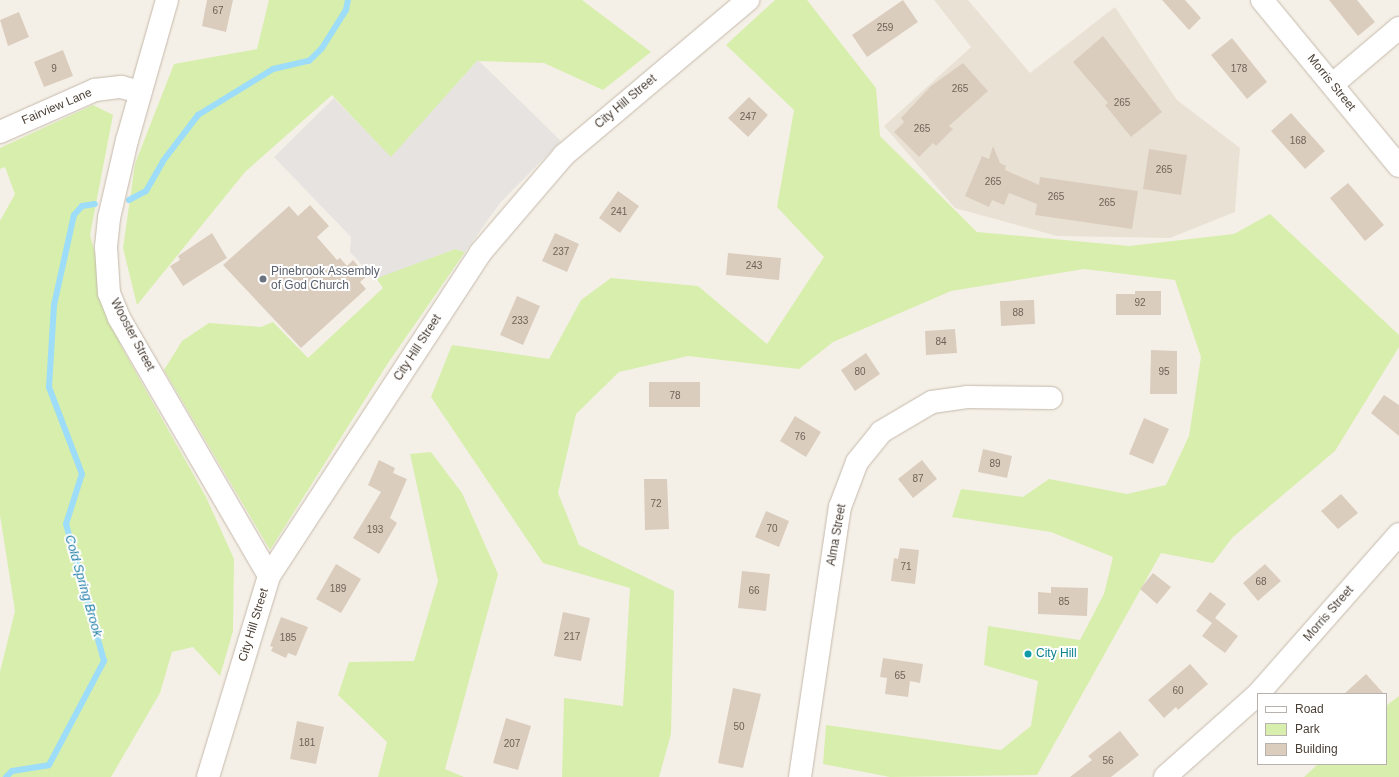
<!DOCTYPE html>
<html>
<head>
<meta charset="utf-8">
<style>
	body { margin:0 }
	#map { position:relative; width:1399px; height:777px; overflow:hidden; background:#f5f0e7; font-family:Helvetica,sans-serif }
	div>[style] { position:absolute }
	[style*='--x'] { left:calc(var(--x)*1px); top:calc(var(--y)*1px); width:calc(var(--w)*1px); rotate:calc(var(--a)*1deg) }
	.residential>* { inset:0; background:#eae1d5 }
	.green>* { inset:0; background:#d7eeac }
	.parking>* { inset:0; background:#e6e3e0 }
	.stream>* { height:6px; margin:-3px; padding:0 3px; transform-origin:3px; border-radius:3px; background:#9dddf9 }
	.building>* { inset:0; background:#dbcdbe }
	.roads { filter:drop-shadow(0 0 1px #c5b9ac) drop-shadow(0 0 1px #c5b9ac) }
	.minor>* { height:22px; margin:-11px; padding:0 11px; transform-origin:11px; border-radius:11px; background:#fff }
	.dots>* { width:11px; height:11px; translate:-50% -50%; box-sizing:border-box; border:2px solid #fff; border-radius:50% }
	span { translate:-50% -50%; white-space:nowrap; text-align:center; line-height:1.15; -webkit-text-stroke:4px #fff; paint-order:stroke }
	.number-label { font-size:10px; color:#6e6257 }
	.number-label span { -webkit-text-stroke-width:0 }
	.street-label { font-size:12px; color:#4a3f35 }
	.worship-label { font-size:12px; color:#5b616d }
	.left { translate:0 -50%; text-align:left }
	.culture-label { font-size:12px; color:#0d838f }
	.water-label { font-size:13px; color:#1f7da7; font-style:italic }
	.legend { position:absolute; left:1257px; top:693px; width:130px; height:72px; box-sizing:border-box; background:#fff; border:1px solid #b7b2ae; margin:0; padding:5px 7px; list-style:none; font-size:12px; color:#4a3f35 }
	.legend li { display:flex; align-items:center; gap:8px; height:20px }
	.legend b { width:20px; border:1px solid #b7b2ae }
</style>
</head>
<body>
<div id="map">
	<div class="residential">
		<div style="clip-path:polygon(934px 0,968px 0,1030px 73px,1115px 7px,1177px 100px,1240px 148px,1235px 212px,1170px 238px,1057px 236px,955px 208px,884px 126px,971px 47px)"></div>
	</div>
	<div class="green">
		<div style="clip-path:polygon(269px 0,582px 0,651px 52px,603px 90px,544px 63px,477px 61px,391px 158px,332px 95px,245px 172px,137px 305px,123px 248px,135px 164px,174px 64px,257px 49px)"></div>
		<div style="clip-path:polygon(775px 0,807px 0,876px 88px,880px 136px,977px 232px,1129px 246px,1234px 234px,1270px 214px,1399px 335px,1399px 347px,1335px 451px,1233px 537px,1213px 563px,1161px 553px,1037px 775px,890px 777px,823px 764px,826px 725px,1001px 750px,1031px 726px,1038px 681px,984px 665px,988px 626px,1080px 640px,1104px 594px,1113px 557px,1051px 532px,952px 517px,961px 489px,1023px 497px,1049px 479px,1127px 494px,1166px 485px,1189px 436px,1201px 357px,1175px 280px,1084px 269px,951px 291px,833px 342px,799px 369px,688px 356px,619px 372px,576px 414px,558px 493px,579px 545px,674px 591px,671px 734px,659px 777px,562px 777px,564px 698px,623px 706px,630px 588px,543px 563px,431px 397px,452px 345px,549px 359px,581px 300px,611px 278px,698px 286px,767px 344px,824px 257px,777px 207px,794px 110px,726px 45px)"></div>
		<div style="clip-path:polygon(93px 105px,113px 115px,90px 235px,121px 346px,206px 497px,234px 559px,233px 631px,220px 676px,193px 647px,172px 652px,160px 693px,111px 777px,0 777px,0 672px,15px 611px,0 515px,0 221px,15px 194px,5px 167px,0 169px,0 148px)"></div>
		<div style="clip-path:polygon(455px 249px,465px 252px,388px 363px,270px 550px,164px 370px,182px 341px,209px 323px,261px 327px,273px 322px,308px 358px,383px 288px,376px 278px)"></div>
		<div style="clip-path:polygon(431px 452px,462px 493px,498px 574px,445px 769px,464px 777px,378px 777px,387px 742px,338px 695px,349px 662px,414px 661px,438px 581px,410px 454px)"></div>
		<div style="clip-path:polygon(1399px 696px,1399px 777px,1304px 777px,1318px 764px,1386px 764px,1386px 706px)"></div>
	</div>
	<div class="parking">
		<div style="clip-path:polygon(478px 60px,561px 141px,500px 203px,465px 252px,455px 249px,375px 279px,350px 252px,351px 237px,274px 157px,334px 98px,391px 157px)"></div>
	</div>
	<div class="stream">
		<div style="--x:129;--y:200;--w:19;--a:-28"></div>
		<div style="--x:146;--y:191;--w:34;--a:-60"></div>
		<div style="--x:163;--y:161;--w:58;--a:-52.7"></div>
		<div style="--x:198;--y:115;--w:88;--a:-31.5"></div>
		<div style="--x:273;--y:69;--w:37;--a:-13"></div>
		<div style="--x:309;--y:61;--w:18;--a:-45"></div>
		<div style="--x:322;--y:48;--w:45;--a:-57.7"></div>
		<div style="--x:346;--y:10;--w:10;--a:-79"></div>
		<div style="--x:6;--y:777;--w:8;--a:-45"></div>
		<div style="--x:12;--y:771;--w:37;--a:-9"></div>
		<div style="--x:49;--y:765;--w:118;--a:-62.1"></div>
		<div style="--x:104;--y:661;--w:142;--a:-105.5"></div>
		<div style="--x:66;--y:524;--w:52;--a:-72.3"></div>
		<div style="--x:82;--y:474;--w:93;--a:-110.8"></div>
		<div style="--x:49;--y:387;--w:82;--a:-86.5"></div>
		<div style="--x:54;--y:305;--w:92;--a:-77.5"></div>
		<div style="--x:74;--y:215;--w:12;--a:-48"></div>
		<div style="--x:82;--y:206;--w:13;--a:-9"></div>
	</div>
	<div class="building">
		<div style="clip-path:polygon(207px 0,233px 0,226px 32px,202px 26px)"></div>
		<div style="clip-path:polygon(903px 0,918px 22px,867px 57px,852px 35px)"></div>
		<div style="clip-path:polygon(1162px 0,1185px 0,1201px 18px,1189px 30px)"></div>
		<div style="clip-path:polygon(1329px 0,1357px 0,1375px 22px,1358px 36px)"></div>
		<div style="clip-path:polygon(19px 12px,29px 37px,8px 46px,0 20px)"></div>
		<div style="clip-path:polygon(1103px 36px,1162px 112px,1131px 137px,1105px 105px,1108px 103px,1073px 62px)"></div>
		<div style="clip-path:polygon(1232px 38px,1267px 82px,1247px 99px,1211px 55px)"></div>
		<div style="clip-path:polygon(63px 50px,73px 76px,44px 87px,34px 62px)"></div>
		<div style="clip-path:polygon(963px 63px,988px 91px,949px 126px,953px 129px,936px 146px,933px 143px,919px 157px,894px 132px,904px 122px,901px 118px,931px 86px)"></div>
		<div style="clip-path:polygon(749px 97px,768px 115px,748px 137px,728px 118px)"></div>
		<div style="clip-path:polygon(1291px 113px,1325px 151px,1305px 169px,1271px 131px)"></div>
		<div style="clip-path:polygon(993px 146px,1000px 163px,1006px 166px,1005px 170px,1039px 185px,1040px 177px,1138px 191px,1132px 229px,1035px 215px,1037px 204px,1009px 193px,1004px 205px,992px 200px,989px 207px,965px 196px,982px 156px,989px 159px)"></div>
		<div style="clip-path:polygon(1149px 149px,1187px 155px,1181px 195px,1143px 189px)"></div>
		<div style="clip-path:polygon(1348px 183px,1384px 225px,1365px 241px,1330px 198px)"></div>
		<div style="clip-path:polygon(618px 191px,639px 206px,620px 233px,599px 218px)"></div>
		<div style="clip-path:polygon(310px 205px,329px 226px,317px 237px,337px 260px,340px 258px,347px 266px,353px 260px,367px 276px,360px 282px,366px 289px,301px 348px,223px 265px,289px 206px,298px 216px)"></div>
		<div style="clip-path:polygon(212px 233px,227px 258px,183px 286px,170px 266px,180px 260px,178px 256px)"></div>
		<div style="clip-path:polygon(555px 233px,579px 244px,567px 272px,542px 261px)"></div>
		<div style="clip-path:polygon(728px 253px,781px 258px,779px 280px,726px 275px)"></div>
		<div style="clip-path:polygon(1135px 291px,1161px 291px,1161px 315px,1116px 315px,1116px 294px,1135px 294px)"></div>
		<div style="clip-path:polygon(517px 296px,540px 306px,523px 345px,500px 335px)"></div>
		<div style="clip-path:polygon(1034px 300px,1035px 324px,1001px 326px,1000px 301px)"></div>
		<div style="clip-path:polygon(955px 329px,957px 353px,926px 355px,925px 331px)"></div>
		<div style="clip-path:polygon(1151px 350px,1177px 351px,1177px 394px,1150px 394px)"></div>
		<div style="clip-path:polygon(866px 353px,880px 374px,855px 391px,841px 370px)"></div>
		<div style="clip-path:polygon(649px 382px,700px 382px,700px 407px,649px 407px)"></div>
		<div style="clip-path:polygon(1384px 395px,1399px 405px,1399px 436px,1371px 413px)"></div>
		<div style="clip-path:polygon(795px 416px,821px 432px,806px 457px,780px 441px)"></div>
		<div style="clip-path:polygon(1144px 418px,1169px 429px,1153px 464px,1129px 454px)"></div>
		<div style="clip-path:polygon(983px 449px,1012px 456px,1007px 478px,978px 472px)"></div>
		<div style="clip-path:polygon(379px 460px,395px 468px,393px 473px,407px 479px,390px 518px,397px 523px,379px 554px,353px 538px,381px 492px,368px 485px)"></div>
		<div style="clip-path:polygon(922px 460px,937px 479px,913px 498px,898px 479px)"></div>
		<div style="clip-path:polygon(644px 479px,667px 479px,669px 529px,645px 530px)"></div>
		<div style="clip-path:polygon(1341px 494px,1358px 513px,1338px 529px,1321px 511px)"></div>
		<div style="clip-path:polygon(766px 511px,789px 521px,779px 547px,755px 537px)"></div>
		<div style="clip-path:polygon(900px 548px,919px 550px,915px 584px,891px 581px,894px 558px,898px 559px)"></div>
		<div style="clip-path:polygon(336px 564px,361px 579px,341px 613px,316px 599px)"></div>
		<div style="clip-path:polygon(1265px 564px,1281px 581px,1258px 601px,1243px 583px)"></div>
		<div style="clip-path:polygon(742px 571px,770px 574px,766px 611px,738px 608px)"></div>
		<div style="clip-path:polygon(1153px 573px,1171px 587px,1157px 604px,1140px 589px)"></div>
		<div style="clip-path:polygon(1051px 587px,1088px 588px,1087px 616px,1038px 614px,1038px 592px,1051px 593px)"></div>
		<div style="clip-path:polygon(1210px 592px,1226px 604px,1215px 618px,1238px 636px,1225px 653px,1202px 636px,1212px 623px,1196px 611px)"></div>
		<div style="clip-path:polygon(563px 612px,590px 618px,581px 661px,554px 656px)"></div>
		<div style="clip-path:polygon(281px 617px,308px 627px,296px 656px,288px 653px,286px 658px,271px 651px,273px 647px,270px 646px)"></div>
		<div style="clip-path:polygon(883px 658px,923px 664px,920px 683px,910px 681px,908px 697px,885px 694px,887px 678px,880px 677px)"></div>
		<div style="clip-path:polygon(1190px 664px,1208px 684px,1178px 710px,1176px 707px,1164px 718px,1148px 700px)"></div>
		<div style="clip-path:polygon(1366px 674px,1384px 694px,1344px 694px)"></div>
		<div style="clip-path:polygon(733px 688px,761px 694px,743px 768px,718px 763px)"></div>
		<div style="clip-path:polygon(506px 718px,531px 726px,518px 770px,493px 763px)"></div>
		<div style="clip-path:polygon(297px 721px,324px 727px,316px 764px,290px 759px)"></div>
		<div style="clip-path:polygon(1120px 731px,1139px 755px,1111px 777px,1070px 777px,1092px 760px,1088px 756px)"></div>
	</div>
	<div class="roads">
		<div class="minor">
			<div style="--x:167;--y:0;--w:146;--a:105.9"></div>
			<div style="--x:127;--y:140;--w:80;--a:103"></div>
			<div style="--x:109;--y:218;--w:29;--a:96"></div>
			<div style="--x:106;--y:247;--w:46;--a:86.3"></div>
			<div style="--x:109;--y:293;--w:27;--a:68"></div>
			<div style="--x:119;--y:318;--w:298;--a:59.8"></div>
			<div style="--x:1262;--y:0;--w:215;--a:50.5"></div>
			<div style="--x:1333;--y:84;--w:87;--a:-40.3"></div>
			<div style="--x:0;--y:132;--w:104;--a:-23.9"></div>
			<div style="--x:95;--y:90;--w:26;--a:-7"></div>
			<div style="--x:121;--y:87;--w:20;--a:15"></div>
			<div style="--x:1258;--y:694;--w:213;--a:-48.6"></div>
			<div style="--x:208;--y:777;--w:210;--a:-73.1"></div>
			<div style="--x:269;--y:576;--w:387;--a:-56.8"></div>
			<div style="--x:481;--y:252;--w:128;--a:-49.4"></div>
			<div style="--x:564;--y:155;--w:241;--a:-40.1"></div>
			<div style="--x:800;--y:777;--w:273;--a:-81.6"></div>
			<div style="--x:840;--y:507;--w:48;--a:-69.3"></div>
			<div style="--x:857;--y:462;--w:38;--a:-51"></div>
			<div style="--x:881;--y:432;--w:59;--a:-30.5"></div>
			<div style="--x:932;--y:402;--w:35;--a:-8"></div>
			<div style="--x:967;--y:397;--w:84;--a:0.7"></div>
			<div style="--x:1165;--y:777;--w:125;--a:-41.7"></div>
		</div>
	</div>
	<div class="dots">
		<div style="left:263px;top:279px;background:#6b7280"></div>
		<div style="left:1028px;top:654px;background:#0f9aa8"></div>
	</div>
	<div class="number-label">
		<span style="left:218px;top:11px">67</span>
		<span style="left:885px;top:28px">259</span>
		<span style="left:54px;top:69px">9</span>
		<span style="left:1239px;top:69px">178</span>
		<span style="left:960px;top:89px">265</span>
		<span style="left:1122px;top:103px">265</span>
		<span style="left:748px;top:117px">247</span>
		<span style="left:922px;top:129px">265</span>
		<span style="left:1298px;top:141px">168</span>
		<span style="left:1164px;top:170px">265</span>
		<span style="left:993px;top:182px">265</span>
		<span style="left:1056px;top:197px">265</span>
		<span style="left:1107px;top:203px">265</span>
		<span style="left:619px;top:212px">241</span>
		<span style="left:561px;top:252px">237</span>
		<span style="left:754px;top:266px">243</span>
		<span style="left:1140px;top:303px">92</span>
		<span style="left:1018px;top:313px">88</span>
		<span style="left:520px;top:321px">233</span>
		<span style="left:941px;top:342px">84</span>
		<span style="left:860px;top:372px">80</span>
		<span style="left:1164px;top:372px">95</span>
		<span style="left:675px;top:396px">78</span>
		<span style="left:800px;top:437px">76</span>
		<span style="left:995px;top:464px">89</span>
		<span style="left:918px;top:479px">87</span>
		<span style="left:656px;top:504px">72</span>
		<span style="left:772px;top:529px">70</span>
		<span style="left:375px;top:530px">193</span>
		<span style="left:906px;top:567px">71</span>
		<span style="left:1261px;top:582px">68</span>
		<span style="left:338px;top:589px">189</span>
		<span style="left:754px;top:591px">66</span>
		<span style="left:1064px;top:602px">85</span>
		<span style="left:572px;top:637px">217</span>
		<span style="left:288px;top:638px">185</span>
		<span style="left:900px;top:676px">65</span>
		<span style="left:1178px;top:691px">60</span>
		<span style="left:739px;top:727px">50</span>
		<span style="left:307px;top:743px">181</span>
		<span style="left:512px;top:744px">207</span>
		<span style="left:1108px;top:761px">56</span>
	</div>
	<div class="street-label">
		<span style="left:1331px;top:83px;rotate:51deg">Morris Street</span>
		<span style="left:626px;top:102px;rotate:-40deg">City Hill Street</span>
		<span style="left:57px;top:107px;rotate:-23deg">Fairview Lane</span>
		<span style="left:132px;top:335px;rotate:62deg">Wooster Street</span>
		<span style="left:418px;top:348px;rotate:-57deg">City Hill Street</span>
		<span style="left:837px;top:535px;rotate:-80deg">Alma Street</span>
		<span style="left:1329px;top:614px;rotate:-49deg">Morris Street</span>
		<span style="left:254px;top:625px;rotate:-73deg">City Hill Street</span>
	</div>
	<div class="worship-label">
		<span class="left" style="left:271px;top:279px">Pinebrook Assembly<br>of God Church</span>
	</div>
	<div class="culture-label">
		<span class="left" style="left:1036px;top:654px">City Hill</span>
	</div>
	<div class="water-label">
		<span style="left:83px;top:586px;rotate:74deg">Cold Spring Brook</span>
	</div>
	<ul class="legend">
	<li><b style="height:5px;background:#fff"></b>Road</li>
	<li><b style="height:11px;background:#d7eeac"></b>Park</li>
	<li><b style="height:11px;background:#dbcdbe"></b>Building</li>
	</ul>
</div>
</body>
</html>
